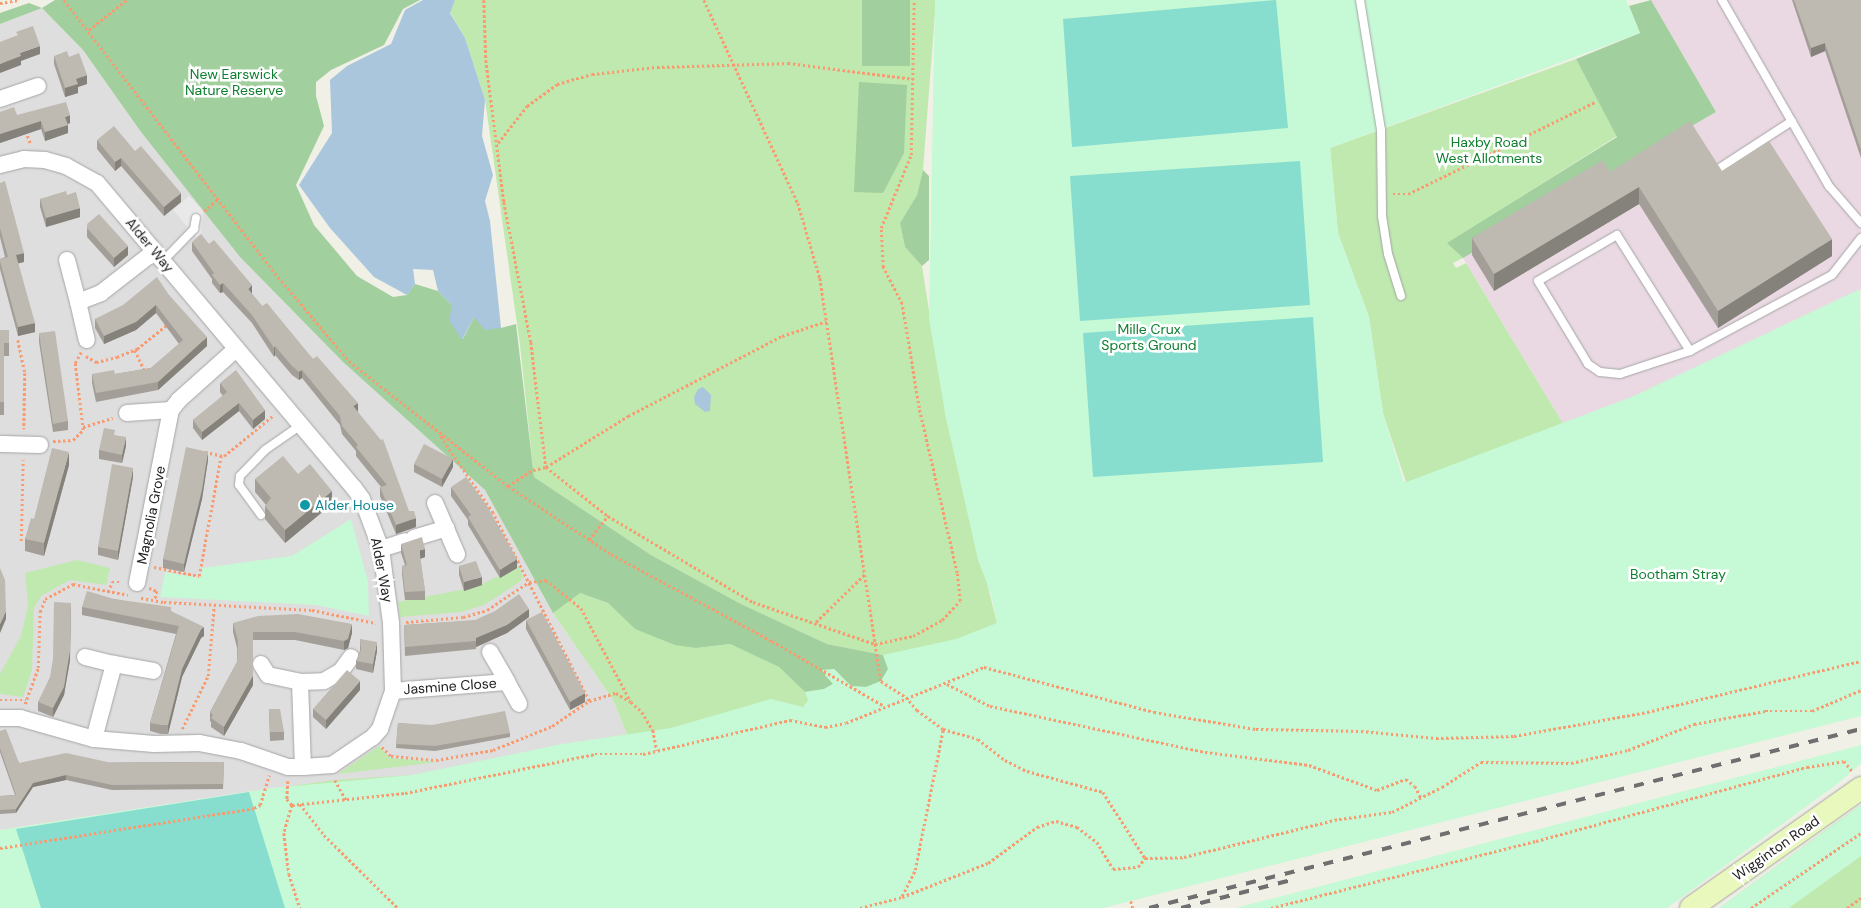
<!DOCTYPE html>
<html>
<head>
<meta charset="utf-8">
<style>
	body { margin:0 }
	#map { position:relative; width:1861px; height:908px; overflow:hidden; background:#f1f0e7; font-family:"DM Sans",sans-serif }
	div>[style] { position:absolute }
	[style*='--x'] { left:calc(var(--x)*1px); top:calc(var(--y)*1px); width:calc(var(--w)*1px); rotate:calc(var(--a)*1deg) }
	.residential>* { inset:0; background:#dfdede }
	.industrial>* { inset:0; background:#ead9e3 }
	.grass>* { inset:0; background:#bfe9af }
	.forest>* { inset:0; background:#a1cf9d }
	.park>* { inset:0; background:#c6f9d5 }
	.pitch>* { inset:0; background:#87decf }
	.parking>* { inset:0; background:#e9e9e9 }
	.water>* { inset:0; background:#a9c6dd }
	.path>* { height:2.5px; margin-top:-1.25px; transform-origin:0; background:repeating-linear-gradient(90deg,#f89b71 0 2.5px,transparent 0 5px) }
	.roads { filter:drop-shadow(0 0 1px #a5a5a5) drop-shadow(0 0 1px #a5a5a5) }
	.lane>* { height:8px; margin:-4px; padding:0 4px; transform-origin:4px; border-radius:4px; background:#fff }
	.street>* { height:16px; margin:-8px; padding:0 8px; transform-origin:8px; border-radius:8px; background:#fff }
	.secondary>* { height:22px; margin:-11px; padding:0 11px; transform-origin:11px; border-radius:11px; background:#e9f9bd }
	.rail>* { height:4px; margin-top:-2px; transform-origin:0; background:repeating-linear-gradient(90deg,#6f6f6f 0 10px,transparent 0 20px) }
	.wall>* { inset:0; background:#a39f98 }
	.shaded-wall>* { inset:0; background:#85827c }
	.building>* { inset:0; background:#beb9b1 }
	.dots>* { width:14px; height:14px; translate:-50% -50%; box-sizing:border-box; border:2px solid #fff; border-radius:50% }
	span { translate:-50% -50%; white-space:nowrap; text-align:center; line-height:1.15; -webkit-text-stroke:5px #fff; paint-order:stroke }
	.park-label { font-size:14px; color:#0e7f2f }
	.street-label { font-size:14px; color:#212121 }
	.culture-label { font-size:14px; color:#0d838f }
	.left { translate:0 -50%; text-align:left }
</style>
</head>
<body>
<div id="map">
	<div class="residential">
		<div style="clip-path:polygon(42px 8px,83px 50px,141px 132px,240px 257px,343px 362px,485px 490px,553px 613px,613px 700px,627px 734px,412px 775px,273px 788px,0 830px,0 24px)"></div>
	</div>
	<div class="industrial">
		<div style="clip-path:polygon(1651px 0,1861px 0,1861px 290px,1634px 396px,1564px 425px,1463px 258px,1716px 112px)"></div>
	</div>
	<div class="grass">
		<div style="clip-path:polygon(455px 0,936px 0,923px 170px,917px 195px,900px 223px,905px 247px,922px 266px,946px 418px,997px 623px,1327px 504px,1406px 482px,1383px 413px,1369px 317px,1338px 233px,1330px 148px,1576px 59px,1617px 136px,1448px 243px,1463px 258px,1453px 263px,1456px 268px,1466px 263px,1564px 425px,1634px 396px,1861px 290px,1103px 908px,285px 908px,249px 792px,335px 780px,412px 775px,627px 734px,613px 700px,553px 613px,572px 595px,580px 593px,608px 603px,635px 629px,696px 648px,730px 644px,779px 667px,805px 692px,883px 655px,827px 644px,741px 604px,651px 555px,534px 477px,520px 345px,485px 100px,465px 38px,450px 12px)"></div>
		<div style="clip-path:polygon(77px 560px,110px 568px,106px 585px,70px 580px,41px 596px,34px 608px,32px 670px,23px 697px,0 694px,0 674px,21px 636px,28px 606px,25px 573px)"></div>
		<div style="clip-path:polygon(519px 566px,523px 577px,521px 581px,484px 605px,461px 612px,400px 617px,398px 602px,476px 587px)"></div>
		<div style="clip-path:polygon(379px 746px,390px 758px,438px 762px,338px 774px)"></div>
		<div style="clip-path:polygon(1861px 805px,1861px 908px,1719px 908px,1834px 824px)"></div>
	</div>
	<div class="forest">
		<div style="clip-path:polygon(55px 0,420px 0,403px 9px,384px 45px,331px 70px,316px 82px,316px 96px,324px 126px,296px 185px,314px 225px,357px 276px,393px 297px,407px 295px,415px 284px,438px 291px,452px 305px,463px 339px,474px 317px,501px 328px,516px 324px,534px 477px,651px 555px,741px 604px,827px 644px,883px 655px,888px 669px,881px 681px,866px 687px,851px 686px,834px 669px,825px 675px,833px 684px,824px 689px,805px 692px,779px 667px,730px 644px,696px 648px,675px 645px,635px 629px,608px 603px,580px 593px,553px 613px,485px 490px,343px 362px,240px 257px,141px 132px,83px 50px,42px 8px,0 24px,0 13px,29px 3px,42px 8px)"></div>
		<div style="clip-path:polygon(862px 0,910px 0,910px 66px,862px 66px)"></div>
		<div style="clip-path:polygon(1651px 0,1716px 112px,1463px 258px,1447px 243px,1617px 137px,1576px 59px,1640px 33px,1629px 6px)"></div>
		<div style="clip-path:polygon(859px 82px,907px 85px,904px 153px,883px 193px,854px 192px)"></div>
		<div style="clip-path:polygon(923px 170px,929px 176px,929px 260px,922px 266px,905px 247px,900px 223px,917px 195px)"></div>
	</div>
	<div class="park">
		<div style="clip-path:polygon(935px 0,1626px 0,1640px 33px,1330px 148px,1338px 233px,1369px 317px,1383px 413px,1404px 483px,1634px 396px,1860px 289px,1861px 716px,1103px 908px,0 908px,0 830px,273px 788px,412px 775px,562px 744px,671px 728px,771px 699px,803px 707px,808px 700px,805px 692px,824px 689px,833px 684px,822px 670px,834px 669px,851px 686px,866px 687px,881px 681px,888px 669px,883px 655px,956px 639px,997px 623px,991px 594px,978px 560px,946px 418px,929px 319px)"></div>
		<div style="clip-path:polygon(351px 519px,368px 582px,369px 616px,315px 605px,160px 597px,165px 572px,200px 578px,202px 568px,292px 556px)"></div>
		<div style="clip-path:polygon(1861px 745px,1861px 763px,1840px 782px,1667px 908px,1236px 908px)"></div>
		<div style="clip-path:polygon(1861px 805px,1861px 856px,1789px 908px,1719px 908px)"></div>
	</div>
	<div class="pitch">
		<div style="clip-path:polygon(1276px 0,1288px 128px,1072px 147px,1063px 19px)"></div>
		<div style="clip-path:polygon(1300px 161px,1310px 305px,1080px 321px,1070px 176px)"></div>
		<div style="clip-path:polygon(1313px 317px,1323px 462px,1093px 477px,1083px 333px)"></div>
		<div style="clip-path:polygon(249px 792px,285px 908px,41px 908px,16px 829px)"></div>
	</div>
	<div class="parking">
		<div style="clip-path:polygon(189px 196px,203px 211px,201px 233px,196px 237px,173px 210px)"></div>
	</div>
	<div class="water">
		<div style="clip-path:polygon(423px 0,455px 0,450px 13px,465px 38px,485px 100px,482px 136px,493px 175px,485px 201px,490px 221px,501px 328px,485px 330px,474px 317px,462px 340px,449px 320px,452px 305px,438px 291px,433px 270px,413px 269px,415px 284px,407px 295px,374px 277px,330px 228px,299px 185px,332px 133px,330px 80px,347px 66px,391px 44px,405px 10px)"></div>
		<div style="clip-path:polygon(703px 387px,711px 395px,710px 411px,705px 412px,695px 404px,694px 397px,698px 389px)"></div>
	</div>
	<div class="path">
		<div style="--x:64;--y:0;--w:345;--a:52.3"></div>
		<div style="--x:275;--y:273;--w:115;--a:49.9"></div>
		<div style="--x:349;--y:361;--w:202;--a:38.2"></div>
		<div style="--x:508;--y:486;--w:123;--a:33.4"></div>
		<div style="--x:611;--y:554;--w:183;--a:28.4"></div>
		<div style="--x:772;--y:641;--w:129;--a:30.1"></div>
		<div style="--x:484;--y:0;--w:60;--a:88.1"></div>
		<div style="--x:486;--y:60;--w:143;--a:82.8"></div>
		<div style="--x:504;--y:202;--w:143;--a:79.1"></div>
		<div style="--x:531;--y:342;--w:126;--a:83.2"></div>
		<div style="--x:546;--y:467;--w:97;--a:-31.9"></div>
		<div style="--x:628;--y:416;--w:174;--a:-27.5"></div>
		<div style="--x:782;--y:336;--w:47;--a:-18.4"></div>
		<div style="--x:704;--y:0;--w:224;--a:65.2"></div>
		<div style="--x:798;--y:203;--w:78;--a:73.7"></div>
		<div style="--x:820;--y:278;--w:408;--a:81.4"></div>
		<div style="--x:881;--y:681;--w:30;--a:33"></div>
		<div style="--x:906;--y:697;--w:17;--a:50"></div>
		<div style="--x:917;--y:710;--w:32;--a:36"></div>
		<div style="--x:943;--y:729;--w:36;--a:16"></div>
		<div style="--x:978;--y:739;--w:34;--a:38"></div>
		<div style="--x:1005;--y:760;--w:25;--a:27"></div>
		<div style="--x:1027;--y:771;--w:79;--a:15.4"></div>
		<div style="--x:1103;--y:792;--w:78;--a:57.5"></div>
		<div style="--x:1145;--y:858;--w:39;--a:-1"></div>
		<div style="--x:1184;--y:857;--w:160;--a:-13.8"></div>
		<div style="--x:1339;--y:819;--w:53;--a:-7.5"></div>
		<div style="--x:1392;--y:812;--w:56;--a:-26.6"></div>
		<div style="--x:1442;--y:787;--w:46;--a:-32.7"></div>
		<div style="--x:1481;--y:762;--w:90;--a:0.6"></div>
		<div style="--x:1571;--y:763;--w:58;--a:-12.8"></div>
		<div style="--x:1628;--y:750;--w:71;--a:-21.5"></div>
		<div style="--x:1694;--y:724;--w:72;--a:-10.4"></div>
		<div style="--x:1765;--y:711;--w:47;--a:0"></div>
		<div style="--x:1812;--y:711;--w:53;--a:-23.2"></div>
		<div style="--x:0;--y:3;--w:20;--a:-9"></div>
		<div style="--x:89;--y:30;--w:48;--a:-39"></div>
		<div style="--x:26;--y:131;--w:15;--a:70"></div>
		<div style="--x:498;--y:143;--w:47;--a:-51.9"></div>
		<div style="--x:527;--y:106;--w:37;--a:-36"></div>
		<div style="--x:557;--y:84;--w:36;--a:-16"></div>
		<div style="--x:592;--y:74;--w:65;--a:-6.1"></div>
		<div style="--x:657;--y:67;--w:131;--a:-1.7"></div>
		<div style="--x:788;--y:63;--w:126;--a:7.3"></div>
		<div style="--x:1393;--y:194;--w:15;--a:0"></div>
		<div style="--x:1408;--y:194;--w:208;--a:-26.2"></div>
		<div style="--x:204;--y:211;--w:18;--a:-41"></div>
		<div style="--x:18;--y:340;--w:34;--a:78"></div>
		<div style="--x:25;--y:373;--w:56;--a:91"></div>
		<div style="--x:135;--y:350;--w:23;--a:65"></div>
		<div style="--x:86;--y:356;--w:12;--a:31"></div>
		<div style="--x:96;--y:362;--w:22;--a:-13"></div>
		<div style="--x:117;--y:357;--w:22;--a:-22"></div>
		<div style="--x:137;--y:349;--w:40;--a:-39"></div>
		<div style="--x:83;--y:427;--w:31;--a:-17"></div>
		<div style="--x:53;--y:441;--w:20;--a:-3"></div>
		<div style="--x:73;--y:440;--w:14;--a:-45"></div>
		<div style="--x:83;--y:430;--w:67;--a:-96.8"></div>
		<div style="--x:75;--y:363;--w:13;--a:-61"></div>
		<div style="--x:205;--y:452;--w:19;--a:12"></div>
		<div style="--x:224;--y:456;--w:65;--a:-39.4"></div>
		<div style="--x:508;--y:486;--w:30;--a:-33"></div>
		<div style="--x:533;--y:470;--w:13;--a:-13"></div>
		<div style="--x:546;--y:467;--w:79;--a:38.3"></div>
		<div style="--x:608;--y:516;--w:169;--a:30.7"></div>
		<div style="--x:753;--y:602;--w:129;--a:19"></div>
		<div style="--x:875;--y:644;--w:39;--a:-12"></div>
		<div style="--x:913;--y:636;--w:33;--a:-29"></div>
		<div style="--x:942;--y:620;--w:26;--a:-47"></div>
		<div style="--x:960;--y:601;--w:28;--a:-96"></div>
		<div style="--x:957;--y:573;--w:169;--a:-103"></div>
		<div style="--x:919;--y:408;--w:105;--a:-99.3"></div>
		<div style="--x:902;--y:304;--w:42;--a:-117.2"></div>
		<div style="--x:883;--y:267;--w:39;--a:-93"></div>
		<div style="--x:881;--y:228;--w:79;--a:-67.7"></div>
		<div style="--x:911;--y:155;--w:155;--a:-88.9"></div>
		<div style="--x:589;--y:540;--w:31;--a:-52"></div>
		<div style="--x:21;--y:541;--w:81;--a:-88.6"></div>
		<div style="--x:154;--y:567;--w:46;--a:11.3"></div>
		<div style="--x:199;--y:576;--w:122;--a:-79.6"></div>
		<div style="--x:149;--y:588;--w:9;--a:21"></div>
		<div style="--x:157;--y:591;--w:9;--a:103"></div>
		<div style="--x:108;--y:592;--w:11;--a:-68"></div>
		<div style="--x:112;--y:582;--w:10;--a:0"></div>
		<div style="--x:141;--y:598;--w:23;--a:10"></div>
		<div style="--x:164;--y:602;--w:148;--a:3.1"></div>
		<div style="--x:312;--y:610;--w:65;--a:11.5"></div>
		<div style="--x:406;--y:622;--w:57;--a:-5"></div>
		<div style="--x:463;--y:617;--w:25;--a:-16"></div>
		<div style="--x:487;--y:610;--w:50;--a:-33.7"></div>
		<div style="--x:529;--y:582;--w:17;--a:-7"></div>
		<div style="--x:546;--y:580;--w:45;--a:38.7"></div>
		<div style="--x:581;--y:608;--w:106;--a:62"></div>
		<div style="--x:816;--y:622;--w:69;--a:-44.4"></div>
		<div style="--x:947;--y:684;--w:48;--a:27.1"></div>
		<div style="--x:990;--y:706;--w:220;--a:12.1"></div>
		<div style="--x:1205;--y:752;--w:105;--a:7.1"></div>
		<div style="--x:1309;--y:765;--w:72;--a:20.2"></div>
		<div style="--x:1377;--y:790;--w:31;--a:-21"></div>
		<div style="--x:1406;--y:779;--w:11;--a:38"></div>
		<div style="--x:1415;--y:786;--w:13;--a:63"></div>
		<div style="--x:0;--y:700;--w:26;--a:0"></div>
		<div style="--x:589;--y:701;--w:28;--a:-17"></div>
		<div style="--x:616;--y:693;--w:17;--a:31"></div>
		<div style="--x:631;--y:702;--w:15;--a:42"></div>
		<div style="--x:642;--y:712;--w:21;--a:59"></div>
		<div style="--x:653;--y:730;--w:21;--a:79"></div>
		<div style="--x:25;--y:704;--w:38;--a:-70"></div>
		<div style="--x:38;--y:668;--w:56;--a:-88"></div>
		<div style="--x:40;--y:612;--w:14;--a:-69"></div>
		<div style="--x:45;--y:599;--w:32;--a:-28"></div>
		<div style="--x:73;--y:584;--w:56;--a:11.3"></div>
		<div style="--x:182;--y:729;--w:59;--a:-63.9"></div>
		<div style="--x:208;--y:676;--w:71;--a:-85.2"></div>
		<div style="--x:382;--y:747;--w:13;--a:45"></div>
		<div style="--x:391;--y:756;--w:45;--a:5.1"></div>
		<div style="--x:436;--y:760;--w:58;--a:-10"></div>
		<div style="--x:493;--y:750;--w:64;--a:-22.1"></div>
		<div style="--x:552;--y:726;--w:45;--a:-34"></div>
		<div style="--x:589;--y:701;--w:211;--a:-117.1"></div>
		<div style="--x:493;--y:513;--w:91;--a:-124.7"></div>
		<div style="--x:441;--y:438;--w:6;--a:-90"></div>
		<div style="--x:335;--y:780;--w:23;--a:61"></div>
		<div style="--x:288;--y:781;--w:18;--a:93"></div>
		<div style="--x:287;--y:799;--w:8;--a:50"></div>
		<div style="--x:300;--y:804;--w:39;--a:52"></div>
		<div style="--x:324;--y:835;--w:104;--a:44.6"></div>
		<div style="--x:292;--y:805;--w:114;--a:-6.1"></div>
		<div style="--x:405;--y:793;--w:194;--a:-11.6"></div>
		<div style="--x:595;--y:754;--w:48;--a:0"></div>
		<div style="--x:643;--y:754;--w:151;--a:-13"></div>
		<div style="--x:790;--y:720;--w:36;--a:11"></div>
		<div style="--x:825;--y:727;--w:21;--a:-11"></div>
		<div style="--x:846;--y:723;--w:149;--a:-22.1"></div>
		<div style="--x:984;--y:667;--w:176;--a:14.8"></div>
		<div style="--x:1154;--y:712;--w:103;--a:9.5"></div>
		<div style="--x:1256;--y:729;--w:105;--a:1.1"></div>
		<div style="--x:1361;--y:731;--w:75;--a:5.3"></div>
		<div style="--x:1436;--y:738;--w:78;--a:-1.5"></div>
		<div style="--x:1514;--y:736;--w:135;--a:-10.2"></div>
		<div style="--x:1647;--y:712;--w:220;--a:-13.4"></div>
		<div style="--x:292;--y:805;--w:29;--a:106"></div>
		<div style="--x:284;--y:833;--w:41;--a:83"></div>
		<div style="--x:289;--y:874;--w:36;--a:72"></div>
		<div style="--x:0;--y:848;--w:257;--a:-8.9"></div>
		<div style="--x:254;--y:808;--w:7;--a:-27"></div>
		<div style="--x:260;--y:805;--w:31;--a:-73"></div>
		<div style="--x:902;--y:896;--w:29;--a:-63"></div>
		<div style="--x:915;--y:870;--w:143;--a:-78.7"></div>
		<div style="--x:1131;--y:901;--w:7;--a:74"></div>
		<div style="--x:860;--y:908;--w:43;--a:-14.7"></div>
		<div style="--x:902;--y:897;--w:92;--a:-21.6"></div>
		<div style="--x:988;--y:863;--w:61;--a:-36.3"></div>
		<div style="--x:1037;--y:827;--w:20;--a:-18"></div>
		<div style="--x:1056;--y:821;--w:22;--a:16"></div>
		<div style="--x:1077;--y:827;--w:25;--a:37"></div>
		<div style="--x:1097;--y:842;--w:31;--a:59"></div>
		<div style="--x:1113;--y:869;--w:25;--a:-5"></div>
		<div style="--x:1138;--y:867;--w:11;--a:-52"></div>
		<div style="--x:1271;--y:908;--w:273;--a:-14.2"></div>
		<div style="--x:1536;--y:841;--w:281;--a:-15.3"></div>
		<div style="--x:1807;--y:767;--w:37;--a:-9"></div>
		<div style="--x:1844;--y:761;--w:14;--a:51"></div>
		<div style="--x:1751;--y:908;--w:133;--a:-34.3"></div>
		<div style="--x:1847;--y:908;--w:17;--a:-36"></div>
	</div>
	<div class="roads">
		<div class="lane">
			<div style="--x:1360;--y:0;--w:132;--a:80.8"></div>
			<div style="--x:1381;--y:130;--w:86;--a:89.3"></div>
			<div style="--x:1382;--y:216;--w:38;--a:81"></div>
			<div style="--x:1388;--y:254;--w:44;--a:72.8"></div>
			<div style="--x:1722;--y:0;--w:215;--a:60.1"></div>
			<div style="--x:1829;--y:186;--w:49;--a:49.1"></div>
			<div style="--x:1718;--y:169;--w:88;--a:-33"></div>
			<div style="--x:163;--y:261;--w:45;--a:-45.9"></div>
			<div style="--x:194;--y:229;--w:11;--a:-80"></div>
			<div style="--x:1690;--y:351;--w:137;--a:-122.2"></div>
			<div style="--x:1617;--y:235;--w:91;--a:149.8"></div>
			<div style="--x:1538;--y:281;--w:97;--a:58.9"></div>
			<div style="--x:1588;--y:364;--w:14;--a:34"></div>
			<div style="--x:1600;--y:372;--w:20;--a:6"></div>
			<div style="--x:1620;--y:374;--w:74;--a:-18.2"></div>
			<div style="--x:1690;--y:351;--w:161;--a:-28.2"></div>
			<div style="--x:1832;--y:275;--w:47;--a:-51.9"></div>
			<div style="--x:261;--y:515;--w:37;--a:-126"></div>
			<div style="--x:239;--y:485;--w:9;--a:-84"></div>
			<div style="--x:240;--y:476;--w:36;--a:-46"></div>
			<div style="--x:265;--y:450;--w:44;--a:-34.8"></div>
		</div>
		<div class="street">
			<div style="--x:0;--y:99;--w:40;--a:-18.9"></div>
			<div style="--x:0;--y:165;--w:25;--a:-14"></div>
			<div style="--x:24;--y:159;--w:21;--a:3"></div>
			<div style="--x:45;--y:160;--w:22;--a:16"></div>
			<div style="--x:66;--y:166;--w:35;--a:29"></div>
			<div style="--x:97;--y:183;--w:399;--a:49.9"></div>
			<div style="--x:354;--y:488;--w:14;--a:54"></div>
			<div style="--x:362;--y:499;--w:53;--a:69.2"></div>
			<div style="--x:381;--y:549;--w:75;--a:82.3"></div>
			<div style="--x:391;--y:623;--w:68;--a:88.3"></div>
			<div style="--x:393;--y:691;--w:40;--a:108.9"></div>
			<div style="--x:380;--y:729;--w:11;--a:131"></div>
			<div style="--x:373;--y:737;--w:50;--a:145.7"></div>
			<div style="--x:332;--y:765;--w:29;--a:176"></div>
			<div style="--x:303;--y:767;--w:15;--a:180"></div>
			<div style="--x:288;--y:767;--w:50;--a:-161.2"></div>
			<div style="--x:241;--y:751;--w:43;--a:-169.2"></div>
			<div style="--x:199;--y:743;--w:45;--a:178.7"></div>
			<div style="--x:154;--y:744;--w:60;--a:-175.2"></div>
			<div style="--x:94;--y:739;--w:77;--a:-164.2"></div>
			<div style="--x:20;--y:718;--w:20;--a:180"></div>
			<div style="--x:67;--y:260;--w:43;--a:75.3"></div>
			<div style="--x:78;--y:302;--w:25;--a:-21"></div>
			<div style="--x:101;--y:293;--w:68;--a:-37.9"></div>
			<div style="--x:78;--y:302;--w:39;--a:77"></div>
			<div style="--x:127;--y:413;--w:44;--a:-3.9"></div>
			<div style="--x:0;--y:444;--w:40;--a:1.4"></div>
			<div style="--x:435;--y:503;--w:56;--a:66.7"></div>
			<div style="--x:414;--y:538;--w:34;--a:-17"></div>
			<div style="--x:381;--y:549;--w:25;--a:-18"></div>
			<div style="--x:137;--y:583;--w:176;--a:-78.9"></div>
			<div style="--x:171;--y:410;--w:13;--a:-51"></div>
			<div style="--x:179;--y:400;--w:76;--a:-41.8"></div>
			<div style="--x:490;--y:652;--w:34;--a:60"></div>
			<div style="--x:85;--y:657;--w:30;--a:14"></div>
			<div style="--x:261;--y:664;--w:13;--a:58"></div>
			<div style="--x:268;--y:675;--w:33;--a:12"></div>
			<div style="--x:300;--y:682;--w:85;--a:88"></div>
			<div style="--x:300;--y:682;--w:24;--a:-2"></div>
			<div style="--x:324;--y:681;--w:20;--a:-30"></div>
			<div style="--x:341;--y:671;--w:17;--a:-54"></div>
			<div style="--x:393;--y:691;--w:114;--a:-4.5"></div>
			<div style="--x:507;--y:682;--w:25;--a:61"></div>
			<div style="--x:94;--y:739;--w:78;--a:-75.1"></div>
			<div style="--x:114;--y:664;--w:40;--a:10"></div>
		</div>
		<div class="secondary">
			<div style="--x:1691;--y:908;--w:208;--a:-35.2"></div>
		</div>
	</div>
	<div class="rail">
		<div style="--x:1149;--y:908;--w:734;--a:-14.11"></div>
		<div style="--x:1181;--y:908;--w:119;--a:-14.2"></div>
	</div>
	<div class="wall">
		<div style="clip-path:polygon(1792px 0,1861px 0,1861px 158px,1825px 51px,1811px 57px)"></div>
		<div style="clip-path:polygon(54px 56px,69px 57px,87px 84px,78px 87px,78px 93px,65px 97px,54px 64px)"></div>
		<div style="clip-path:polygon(0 112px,17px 115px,70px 123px,68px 124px,68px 133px,45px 141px,41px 129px,0 143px)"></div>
		<div style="clip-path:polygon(97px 140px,135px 151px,181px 202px,164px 216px,121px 166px,115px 171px,97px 149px)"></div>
		<div style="clip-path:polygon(1722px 171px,1832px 256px,1718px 328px,1639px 204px,1494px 291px,1472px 255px,1472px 238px,1610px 172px)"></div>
		<div style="clip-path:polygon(0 183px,24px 262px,18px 263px,35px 332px,18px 336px,0 269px,0 259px,5px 257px,0 237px)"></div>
		<div style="clip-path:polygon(67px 195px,80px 217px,46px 227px,40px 207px,40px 199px)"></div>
		<div style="clip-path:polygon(87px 224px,128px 255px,114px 267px,87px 237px)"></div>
		<div style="clip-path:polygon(192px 242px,252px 294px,262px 306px,313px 359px,358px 412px,416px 527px,396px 534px,380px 496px,380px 487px,381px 487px,356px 456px,356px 451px,342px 434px,340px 425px,302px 378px,299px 380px,292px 375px,275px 355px,274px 357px,252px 323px,223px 292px,220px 293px,212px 283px,212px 279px,192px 251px)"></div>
		<div style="clip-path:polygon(169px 295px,207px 346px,158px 390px,96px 402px,92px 383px,92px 374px,115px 374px,151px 368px,179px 344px,156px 313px,136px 330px,104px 344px,95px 328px,95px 319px)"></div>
		<div style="clip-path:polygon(0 330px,9px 330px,9px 356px,4px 356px,4px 415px,0 415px)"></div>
		<div style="clip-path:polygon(39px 333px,68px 421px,68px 430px,53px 432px,39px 342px)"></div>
		<div style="clip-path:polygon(220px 383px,265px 419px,253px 429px,239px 411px,202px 440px,193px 428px,193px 420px,223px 396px,220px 392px)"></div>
		<div style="clip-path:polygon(126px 446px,122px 463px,99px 459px,99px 450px)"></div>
		<div style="clip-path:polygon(208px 460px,202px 499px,184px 572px,163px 568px,163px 559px)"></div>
		<div style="clip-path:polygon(414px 464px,453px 467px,442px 487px,414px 472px)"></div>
		<div style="clip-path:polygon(69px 465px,44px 556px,25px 551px,25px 539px,34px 519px)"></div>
		<div style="clip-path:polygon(298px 474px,332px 504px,285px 543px,265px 519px,265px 506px,266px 505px,255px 492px,255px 479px)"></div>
		<div style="clip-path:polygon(133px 477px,118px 560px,98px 555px,98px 547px)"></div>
		<div style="clip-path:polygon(451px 487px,517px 568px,500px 578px,468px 525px,468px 520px,451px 496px)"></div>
		<div style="clip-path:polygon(401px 544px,425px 557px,420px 559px,425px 591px,425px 600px,405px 600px,402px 574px,402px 566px,405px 565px,401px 553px)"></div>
		<div style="clip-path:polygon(459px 566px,482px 585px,464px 591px,459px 575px)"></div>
		<div style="clip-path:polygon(114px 599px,171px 611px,204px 636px,201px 638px,182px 677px,168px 734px,161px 734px,150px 731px,150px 723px,176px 634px,82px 615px,82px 607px)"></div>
		<div style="clip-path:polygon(529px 617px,507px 633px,476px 647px,476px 649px,405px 656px,404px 625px)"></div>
		<div style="clip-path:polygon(526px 620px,585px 702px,570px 710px,526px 629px)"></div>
		<div style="clip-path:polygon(233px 623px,352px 633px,348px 648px,344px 650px,295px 640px,253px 640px,253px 685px,224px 736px,211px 727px,211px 722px,210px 721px,210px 712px,237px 662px,237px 648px,233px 632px)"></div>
		<div style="clip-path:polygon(360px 639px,377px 651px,373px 673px,356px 669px,356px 661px,360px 651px)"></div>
		<div style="clip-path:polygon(70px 660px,64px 695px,53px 717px,38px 711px,38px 702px)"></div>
		<div style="clip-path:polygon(360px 690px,326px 729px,313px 717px,313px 709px)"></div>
		<div style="clip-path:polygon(269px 709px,284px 732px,284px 740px,270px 741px)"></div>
		<div style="clip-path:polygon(398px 723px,510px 733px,510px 737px,435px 751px,396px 748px)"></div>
		<div style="clip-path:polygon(0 731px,19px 763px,224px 762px,223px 789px,112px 790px,66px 780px,33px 787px,16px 813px,0 814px,0 796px,15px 795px,0 752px)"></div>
	</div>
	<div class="shaded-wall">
		<div style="clip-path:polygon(1825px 43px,1825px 51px,1811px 57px,1811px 48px)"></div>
		<div style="clip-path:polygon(40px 46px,40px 54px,21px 61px,21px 65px,0 73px,0 64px,20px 53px)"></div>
		<div style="clip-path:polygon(87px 75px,87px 84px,78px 87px,78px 93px,65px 97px,65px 88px,76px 79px)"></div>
		<div style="clip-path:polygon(70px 115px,70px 123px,65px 125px,65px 117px)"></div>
		<div style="clip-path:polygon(41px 121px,41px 129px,0 143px,0 134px)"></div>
		<div style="clip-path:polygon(68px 125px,68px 133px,45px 141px,45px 132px)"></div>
		<div style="clip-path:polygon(121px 158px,121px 166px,115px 171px,115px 162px)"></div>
		<div style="clip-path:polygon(1639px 187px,1639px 204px,1494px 291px,1494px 274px)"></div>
		<div style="clip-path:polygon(181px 193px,181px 202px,164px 216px,164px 207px)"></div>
		<div style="clip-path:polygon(80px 208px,80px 217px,46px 227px,46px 218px)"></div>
		<div style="clip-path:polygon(1832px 239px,1832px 256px,1718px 328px,1718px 311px)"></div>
		<div style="clip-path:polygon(128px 246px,128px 255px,114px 267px,114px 258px)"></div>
		<div style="clip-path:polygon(24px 253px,24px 262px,16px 264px,16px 255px)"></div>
		<div style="clip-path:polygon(223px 283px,223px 292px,220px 293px,220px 285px)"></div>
		<div style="clip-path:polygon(252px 285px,252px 294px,248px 289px)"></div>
		<div style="clip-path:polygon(156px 305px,156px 313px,136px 330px,104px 344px,104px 336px)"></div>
		<div style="clip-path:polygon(35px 323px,35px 332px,18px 336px,18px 327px)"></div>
		<div style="clip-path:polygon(207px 337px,207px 346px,158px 390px,158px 382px)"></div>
		<div style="clip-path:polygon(275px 346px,275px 355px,274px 357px,274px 348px)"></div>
		<div style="clip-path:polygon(302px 370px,302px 378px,299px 380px,299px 372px)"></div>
		<div style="clip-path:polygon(239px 403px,239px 411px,202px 440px,202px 432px)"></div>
		<div style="clip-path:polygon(358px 403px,358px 412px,353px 406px)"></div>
		<div style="clip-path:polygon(265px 410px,265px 419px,253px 429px,253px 420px)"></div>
		<div style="clip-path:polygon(126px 437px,126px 446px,122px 463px,122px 455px)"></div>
		<div style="clip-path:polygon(69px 452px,69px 465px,44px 556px,44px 543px)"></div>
		<div style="clip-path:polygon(208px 452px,208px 460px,202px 499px,184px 572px,184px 564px)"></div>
		<div style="clip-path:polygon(453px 459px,453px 467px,442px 487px,442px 479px)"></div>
		<div style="clip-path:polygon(133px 468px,133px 477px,118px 560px,118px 551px)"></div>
		<div style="clip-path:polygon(332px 491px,332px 504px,285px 543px,285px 530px)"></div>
		<div style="clip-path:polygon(416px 518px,416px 527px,396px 534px,396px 525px)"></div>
		<div style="clip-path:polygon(425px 549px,425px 557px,420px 559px,420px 550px)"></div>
		<div style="clip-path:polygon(517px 559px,517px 568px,500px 578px,500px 570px)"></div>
		<div style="clip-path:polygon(482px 577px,482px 585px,464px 591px,464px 582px)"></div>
		<div style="clip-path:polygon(71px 603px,70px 660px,64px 695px,53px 717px,53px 708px)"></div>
		<div style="clip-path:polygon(529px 609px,529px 617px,507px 633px,476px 647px,476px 638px)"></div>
		<div style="clip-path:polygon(6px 611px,6px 619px,0 633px,0 624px)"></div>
		<div style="clip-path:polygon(352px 624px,352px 633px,348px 648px,344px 650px,344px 641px)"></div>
		<div style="clip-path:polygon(204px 627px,204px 636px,201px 638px,182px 677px,168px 734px,168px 725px,182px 669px,201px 629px)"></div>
		<div style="clip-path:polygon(253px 632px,253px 685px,224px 736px,224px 727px)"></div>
		<div style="clip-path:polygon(377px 642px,377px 651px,373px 673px,373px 664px)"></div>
		<div style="clip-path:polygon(360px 681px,360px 690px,326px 729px,326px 720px)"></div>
		<div style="clip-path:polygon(585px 693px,585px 702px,570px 710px,570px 702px)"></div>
		<div style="clip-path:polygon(66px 775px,66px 780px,33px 787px,16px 813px,16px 809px,33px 783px)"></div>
	</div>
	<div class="building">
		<div style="clip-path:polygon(1794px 0,1861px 0,1861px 150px,1825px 43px,1811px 48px)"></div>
		<div style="clip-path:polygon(33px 26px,40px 46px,20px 53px,21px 56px,0 64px,0 42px,18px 35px,16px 32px)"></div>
		<div style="clip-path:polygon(67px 51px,69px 57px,79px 53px,87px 75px,76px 79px,78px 84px,65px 88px,54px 56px)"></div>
		<div style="clip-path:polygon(66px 102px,70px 115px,65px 117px,68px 125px,45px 132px,41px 121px,0 134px,0 112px,14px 107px,17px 115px)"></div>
		<div style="clip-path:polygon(1690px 121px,1722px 171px,1769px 141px,1832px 239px,1718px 311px,1639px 187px,1494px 274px,1472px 238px,1603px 160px,1610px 172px)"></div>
		<div style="clip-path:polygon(114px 126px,135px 151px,141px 146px,181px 193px,164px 207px,121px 158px,115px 162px,97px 140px)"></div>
		<div style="clip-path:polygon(5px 181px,24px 253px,16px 255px,35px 323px,18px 327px,0 261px,0 259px,8px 257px,0 228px,0 183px)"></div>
		<div style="clip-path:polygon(66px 191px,67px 195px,76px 192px,80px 208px,46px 218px,40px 199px)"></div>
		<div style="clip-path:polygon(99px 214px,128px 246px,114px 258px,87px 228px,87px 224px)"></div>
		<div style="clip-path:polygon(201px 234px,209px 244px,214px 240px,252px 285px,248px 289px,262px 306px,267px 303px,313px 359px,317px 356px,358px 403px,353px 406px,381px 440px,383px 439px,409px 511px,414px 511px,416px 518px,396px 525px,380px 487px,387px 485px,356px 447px,358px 445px,342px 426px,340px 416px,302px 370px,299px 372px,292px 366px,275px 346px,274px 348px,252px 315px,223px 283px,220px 285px,212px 275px,214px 273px,192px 242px)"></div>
		<div style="clip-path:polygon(157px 277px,169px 295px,207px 337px,158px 382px,96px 393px,92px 374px,114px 370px,115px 374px,151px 368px,183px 340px,156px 305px,136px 322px,104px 336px,95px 319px,123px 305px)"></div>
		<div style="clip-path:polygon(0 330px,9px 330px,9px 343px,4px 343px,4px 402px,0 402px)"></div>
		<div style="clip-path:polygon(55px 331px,68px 421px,53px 424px,39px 333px)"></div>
		<div style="clip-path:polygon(236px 370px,265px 410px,253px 420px,239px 403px,202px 432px,193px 420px,227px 392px,220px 383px)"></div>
		<div style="clip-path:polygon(104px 428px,115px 430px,114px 435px,126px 437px,122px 455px,99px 450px)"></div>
		<div style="clip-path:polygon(424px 444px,453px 459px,442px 479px,414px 464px)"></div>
		<div style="clip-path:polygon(186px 447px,208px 452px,202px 490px,184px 564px,163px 559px)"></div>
		<div style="clip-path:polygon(52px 448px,69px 452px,44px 543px,25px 539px,31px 518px,34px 519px)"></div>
		<div style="clip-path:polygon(283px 456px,298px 474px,310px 464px,332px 491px,285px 530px,265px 506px,271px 498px,255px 479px)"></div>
		<div style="clip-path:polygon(112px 464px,133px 468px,118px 551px,98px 547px)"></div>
		<div style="clip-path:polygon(466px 477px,487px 506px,517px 559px,500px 570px,468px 517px,471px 515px,451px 487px)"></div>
		<div style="clip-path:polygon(422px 537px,425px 549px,420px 550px,420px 555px,425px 591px,405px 592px,402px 566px,407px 565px,401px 544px)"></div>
		<div style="clip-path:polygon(476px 561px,482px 577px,464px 582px,459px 566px)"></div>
		<div style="clip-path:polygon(0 568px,5px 580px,6px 611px,0 624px)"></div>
		<div style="clip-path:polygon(87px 591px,114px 599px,171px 607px,171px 611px,204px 627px,201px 629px,182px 669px,168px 725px,161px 725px,150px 723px,179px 626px,82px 607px)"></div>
		<div style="clip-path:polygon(519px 594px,529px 609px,507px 625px,476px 638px,476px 641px,405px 647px,404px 625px,475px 620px,495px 611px)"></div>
		<div style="clip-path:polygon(54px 602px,71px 603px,70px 651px,64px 687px,53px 708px,38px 702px,50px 677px,53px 659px)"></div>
		<div style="clip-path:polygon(542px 612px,585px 693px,570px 702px,526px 620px)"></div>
		<div style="clip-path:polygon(298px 614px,352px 624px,348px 639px,344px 641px,295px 632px,253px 632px,253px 676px,224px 727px,211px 718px,213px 715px,210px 712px,237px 662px,238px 641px,233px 623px,258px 616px)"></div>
		<div style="clip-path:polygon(360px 639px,377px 642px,373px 664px,356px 661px,361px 650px)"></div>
		<div style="clip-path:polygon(347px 670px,360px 681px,326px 720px,313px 709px)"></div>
		<div style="clip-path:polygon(269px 709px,280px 709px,284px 732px,270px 732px)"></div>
		<div style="clip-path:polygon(505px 711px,510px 733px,435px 746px,396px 744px,398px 723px,432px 725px)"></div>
		<div style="clip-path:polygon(6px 729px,19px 763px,66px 753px,112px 763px,224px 762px,223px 784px,112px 785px,66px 775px,33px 783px,16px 809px,0 810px,0 796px,16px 795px,0 748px,0 731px)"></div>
	</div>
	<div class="dots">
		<div style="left:305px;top:505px;background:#0f9aa8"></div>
	</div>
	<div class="park-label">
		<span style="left:234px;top:82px">New Earswick<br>Nature Reserve</span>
		<span style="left:1489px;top:150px">Haxby Road<br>West Allotments</span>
		<span style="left:1149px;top:337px">Mille Crux<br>Sports Ground</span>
		<span style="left:1678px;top:574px">Bootham Stray</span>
	</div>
	<div class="street-label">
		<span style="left:150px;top:245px;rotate:50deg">Alder Way</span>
		<span style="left:151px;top:515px;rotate:-79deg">Magnolia Grove</span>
		<span style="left:382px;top:570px;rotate:79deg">Alder Way</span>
		<span style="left:450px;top:686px;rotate:-4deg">Jasmine Close</span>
		<span style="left:1776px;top:848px;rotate:-35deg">Wigginton Road</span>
	</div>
	<div class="culture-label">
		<span class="left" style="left:315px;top:505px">Alder House</span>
	</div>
</div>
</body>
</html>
